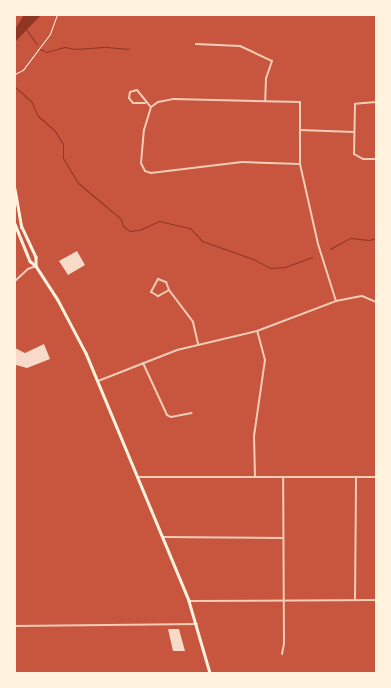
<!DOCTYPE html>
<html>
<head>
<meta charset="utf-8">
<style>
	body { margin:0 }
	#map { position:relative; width:391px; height:688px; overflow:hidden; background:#c8553d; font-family:"Open Sans",sans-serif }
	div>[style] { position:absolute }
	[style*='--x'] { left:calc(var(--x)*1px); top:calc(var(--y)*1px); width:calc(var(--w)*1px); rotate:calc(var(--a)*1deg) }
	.water>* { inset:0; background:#8f3625 }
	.stream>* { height:1px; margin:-0.5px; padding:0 0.5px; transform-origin:0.5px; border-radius:0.5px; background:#8f3625 }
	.building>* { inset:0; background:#f7dbc8 }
	.path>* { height:0.5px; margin:-0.25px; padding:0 0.25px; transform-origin:0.25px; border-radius:0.25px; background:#fff3e0 }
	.minor>* { height:2px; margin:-1px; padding:0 1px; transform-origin:1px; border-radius:1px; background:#f1ccb7 }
	.secondary>* { height:2.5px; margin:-1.25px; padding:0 1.25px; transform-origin:1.25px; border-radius:1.25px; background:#fff3e0 }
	span { translate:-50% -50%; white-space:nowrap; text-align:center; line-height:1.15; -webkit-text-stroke:4px #fff3e0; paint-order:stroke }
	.frame { position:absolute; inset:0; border:16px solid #fff3e0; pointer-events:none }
</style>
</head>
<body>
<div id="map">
	<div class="water">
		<div style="clip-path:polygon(24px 15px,41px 15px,15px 42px,15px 29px)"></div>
	</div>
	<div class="stream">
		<div style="--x:26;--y:29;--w:19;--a:55"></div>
		<div style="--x:40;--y:49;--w:7;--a:27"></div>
		<div style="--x:46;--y:52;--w:20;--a:-15"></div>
		<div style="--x:65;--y:47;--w:10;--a:11"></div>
		<div style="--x:75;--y:49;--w:32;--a:-4"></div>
		<div style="--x:107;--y:47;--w:22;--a:5"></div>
		<div style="--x:15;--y:87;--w:21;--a:41"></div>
		<div style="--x:31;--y:101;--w:17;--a:65"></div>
		<div style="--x:38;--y:116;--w:23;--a:41"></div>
		<div style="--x:55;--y:131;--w:15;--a:58"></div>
		<div style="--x:63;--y:144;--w:14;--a:90"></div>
		<div style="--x:63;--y:158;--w:29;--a:59"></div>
		<div style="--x:78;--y:183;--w:56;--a:39.9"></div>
		<div style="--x:121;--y:219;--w:7;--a:74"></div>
		<div style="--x:123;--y:226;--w:9;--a:36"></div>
		<div style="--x:130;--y:231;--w:9;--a:-6"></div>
		<div style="--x:139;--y:230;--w:22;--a:-24"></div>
		<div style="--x:159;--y:221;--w:32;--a:13"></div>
		<div style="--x:190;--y:228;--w:18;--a:47"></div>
		<div style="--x:202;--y:241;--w:54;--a:19.4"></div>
		<div style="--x:253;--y:259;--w:20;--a:27"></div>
		<div style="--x:271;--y:268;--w:14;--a:-4"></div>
		<div style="--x:285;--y:267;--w:29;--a:-20"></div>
		<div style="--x:330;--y:249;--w:23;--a:-29"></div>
		<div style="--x:350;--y:238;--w:19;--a:6"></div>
		<div style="--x:369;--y:240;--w:7;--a:-16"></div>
	</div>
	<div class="building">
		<div style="clip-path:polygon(77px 251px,85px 265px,68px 275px,59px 261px)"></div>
		<div style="clip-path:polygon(44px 344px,50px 359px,27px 368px,16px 365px,15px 348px,25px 353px)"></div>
		<div style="clip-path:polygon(168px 629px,179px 629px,185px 651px,173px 651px)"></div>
	</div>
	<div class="path">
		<div style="--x:15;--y:74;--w:9;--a:-27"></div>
		<div style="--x:23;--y:70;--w:45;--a:-53.1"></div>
		<div style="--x:50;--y:34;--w:20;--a:-70"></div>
	</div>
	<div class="minor">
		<div style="--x:196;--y:44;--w:44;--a:2.6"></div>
		<div style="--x:240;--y:46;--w:35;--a:25"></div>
		<div style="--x:272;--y:61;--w:18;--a:109"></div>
		<div style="--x:266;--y:78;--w:23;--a:92"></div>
		<div style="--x:376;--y:102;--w:21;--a:175"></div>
		<div style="--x:355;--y:104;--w:50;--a:91.1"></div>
		<div style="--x:354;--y:154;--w:10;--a:29"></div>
		<div style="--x:363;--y:159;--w:13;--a:0"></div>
		<div style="--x:145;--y:103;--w:12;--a:180"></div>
		<div style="--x:133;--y:103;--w:6;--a:-129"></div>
		<div style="--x:129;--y:98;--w:6;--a:-81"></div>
		<div style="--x:130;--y:92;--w:7;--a:-16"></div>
		<div style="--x:137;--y:90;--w:22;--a:51"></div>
		<div style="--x:300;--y:130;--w:54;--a:2.1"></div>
		<div style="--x:300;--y:164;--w:58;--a:-178"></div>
		<div style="--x:242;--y:162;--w:92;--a:173.1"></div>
		<div style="--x:151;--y:173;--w:6;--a:-162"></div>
		<div style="--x:145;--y:171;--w:9;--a:-117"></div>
		<div style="--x:141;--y:163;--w:33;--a:-85"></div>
		<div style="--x:144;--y:130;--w:24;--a:-73"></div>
		<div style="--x:151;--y:107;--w:9;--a:-36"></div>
		<div style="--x:158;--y:102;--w:15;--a:-11"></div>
		<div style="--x:173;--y:99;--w:127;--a:1.4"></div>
		<div style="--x:300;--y:102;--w:62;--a:90"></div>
		<div style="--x:300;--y:164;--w:82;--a:77.3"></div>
		<div style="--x:318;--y:244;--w:60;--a:72.5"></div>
		<div style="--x:15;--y:281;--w:18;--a:-43"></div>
		<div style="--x:28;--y:269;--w:9;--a:-21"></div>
		<div style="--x:169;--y:290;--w:13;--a:151"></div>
		<div style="--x:158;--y:296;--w:8;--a:-150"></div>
		<div style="--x:151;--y:292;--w:15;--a:-62"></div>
		<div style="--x:158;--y:279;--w:9;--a:21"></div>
		<div style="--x:166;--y:282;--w:9;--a:69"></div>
		<div style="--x:169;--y:290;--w:40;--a:53"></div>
		<div style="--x:193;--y:322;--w:23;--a:77"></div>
		<div style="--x:143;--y:363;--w:57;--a:65.2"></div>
		<div style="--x:167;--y:415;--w:4;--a:27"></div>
		<div style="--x:171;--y:417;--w:21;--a:-11"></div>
		<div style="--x:98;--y:381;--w:85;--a:-21.4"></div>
		<div style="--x:177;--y:350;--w:82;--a:-13.4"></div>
		<div style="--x:257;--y:331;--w:85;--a:-20.8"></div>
		<div style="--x:336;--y:301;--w:26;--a:-11"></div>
		<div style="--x:362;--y:296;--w:15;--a:23"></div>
		<div style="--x:138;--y:477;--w:238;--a:0"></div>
		<div style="--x:255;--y:477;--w:41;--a:-91.4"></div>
		<div style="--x:254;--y:436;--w:77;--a:-81.8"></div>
		<div style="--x:265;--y:360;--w:30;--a:-105"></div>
		<div style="--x:163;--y:537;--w:120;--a:0.5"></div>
		<div style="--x:355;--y:600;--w:123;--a:-89.5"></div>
		<div style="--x:189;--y:601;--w:187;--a:-0.3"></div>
		<div style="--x:15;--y:626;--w:182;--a:-0.6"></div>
		<div style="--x:282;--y:654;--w:10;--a:-79"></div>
		<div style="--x:284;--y:644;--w:167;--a:-90.3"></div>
		<div style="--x:370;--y:673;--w:6;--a:0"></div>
	</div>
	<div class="secondary">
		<div style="--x:15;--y:189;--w:39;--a:80"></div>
		<div style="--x:22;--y:227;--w:33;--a:65"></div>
		<div style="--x:36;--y:257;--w:9;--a:90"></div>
		<div style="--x:15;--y:224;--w:40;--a:68"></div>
		<div style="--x:30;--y:261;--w:8;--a:40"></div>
		<div style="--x:36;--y:266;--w:40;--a:57.1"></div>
		<div style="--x:58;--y:300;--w:60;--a:62.2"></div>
		<div style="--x:86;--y:353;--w:269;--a:67.4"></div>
		<div style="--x:189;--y:601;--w:75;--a:73.7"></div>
	</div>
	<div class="frame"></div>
</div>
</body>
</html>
